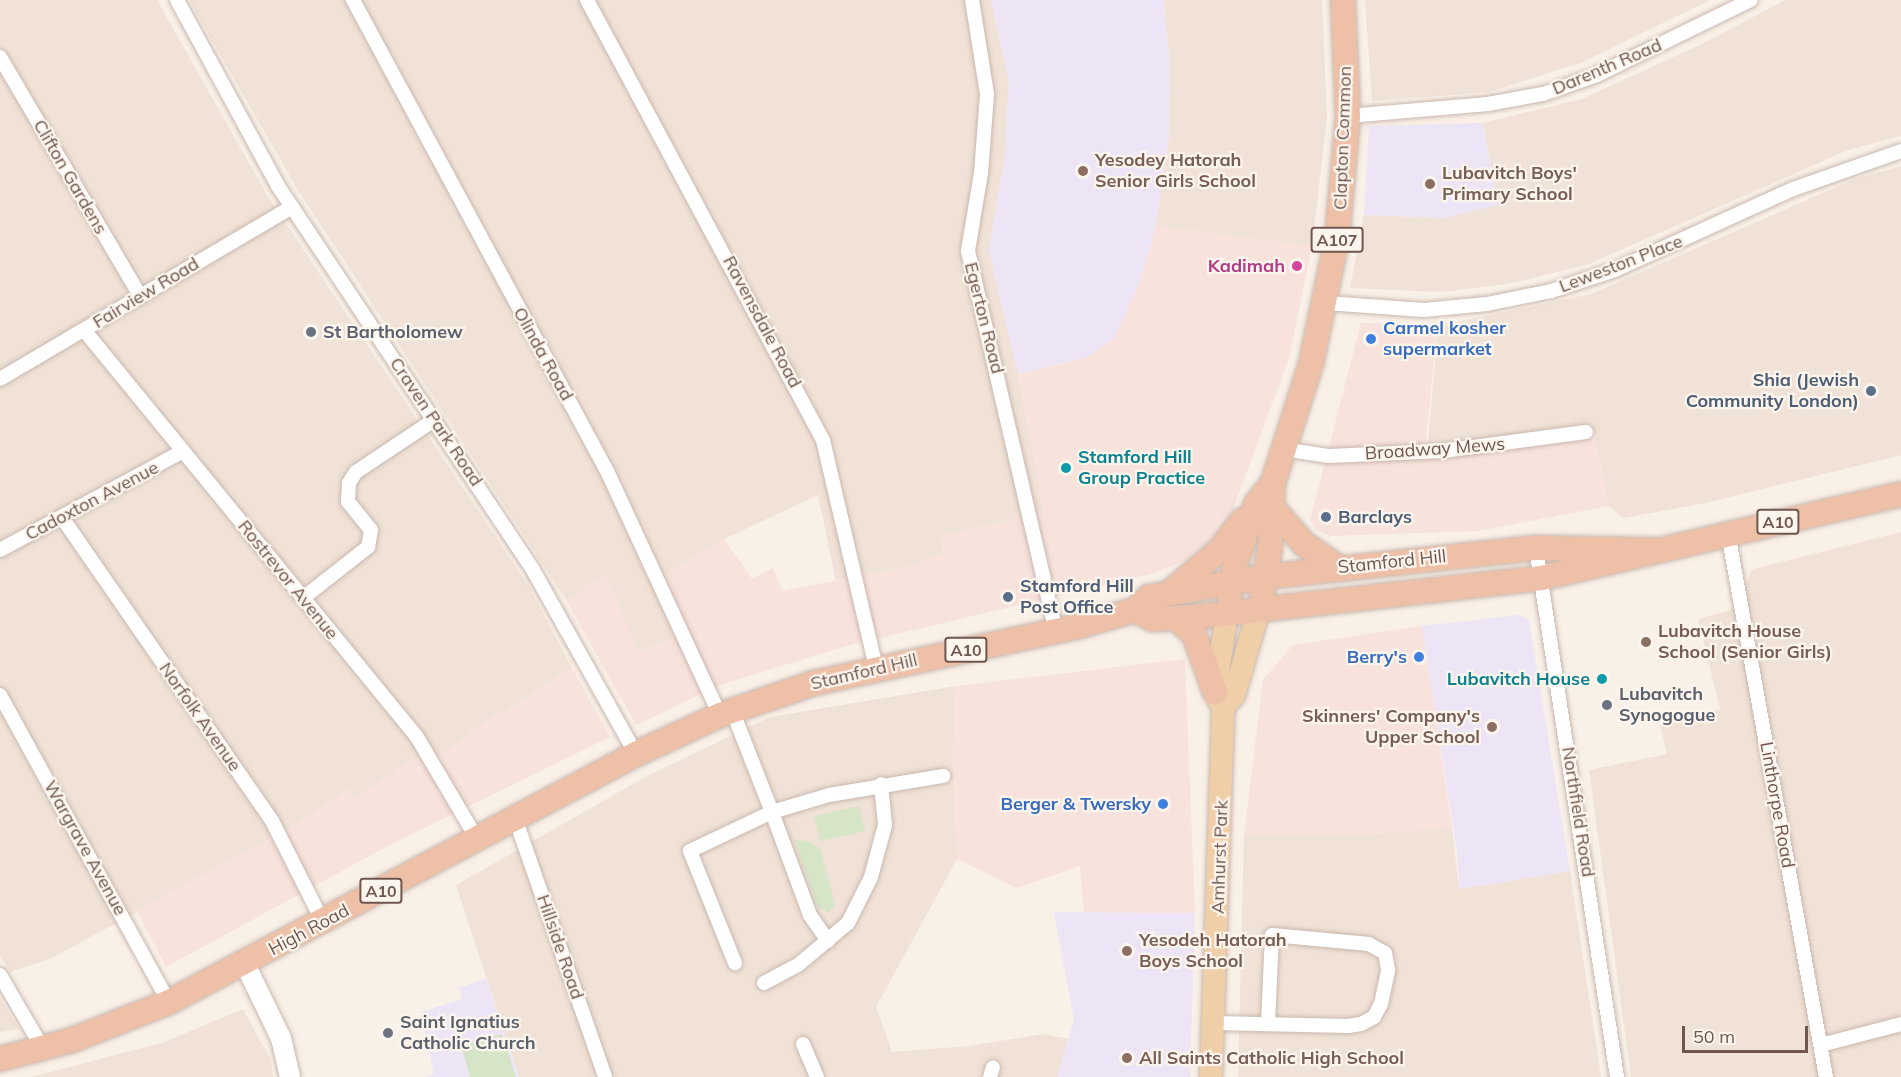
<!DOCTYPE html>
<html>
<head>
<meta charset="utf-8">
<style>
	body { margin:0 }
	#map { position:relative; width:1901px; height:1077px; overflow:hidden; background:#f9f0e7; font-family:Mulish,sans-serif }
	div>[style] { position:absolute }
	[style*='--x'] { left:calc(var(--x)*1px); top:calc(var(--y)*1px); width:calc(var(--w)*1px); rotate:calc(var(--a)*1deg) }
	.residential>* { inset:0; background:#f0e2d6 }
	.commercial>* { inset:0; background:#f8e2dc }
	.education>* { inset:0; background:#ede4f6 }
	.green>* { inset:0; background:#d6e5c7 }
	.roads { filter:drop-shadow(0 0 2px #c9b8af) drop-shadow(0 0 2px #c9b8af) }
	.minor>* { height:14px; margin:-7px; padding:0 7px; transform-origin:7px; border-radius:7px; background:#fff }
	.secondary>* { height:20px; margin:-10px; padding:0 10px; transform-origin:10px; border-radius:10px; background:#fff }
	.primary>* { height:22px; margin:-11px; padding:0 11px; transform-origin:11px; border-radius:11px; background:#efcea8 }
	.trunk>* { height:24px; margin:-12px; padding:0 12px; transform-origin:12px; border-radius:12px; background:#edc0a7 }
	.dots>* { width:16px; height:16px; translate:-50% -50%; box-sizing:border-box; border:3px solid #fcf5ed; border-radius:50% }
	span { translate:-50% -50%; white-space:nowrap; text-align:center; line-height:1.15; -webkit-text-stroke:4.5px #fcf5ed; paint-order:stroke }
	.shield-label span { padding:2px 4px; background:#fcf5ed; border:2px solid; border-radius:4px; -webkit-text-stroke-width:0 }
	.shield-label { font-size:16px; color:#6f574f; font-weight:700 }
	.street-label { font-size:18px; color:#6f574f }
	.education-label { font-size:18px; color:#785e54; font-weight:700 }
	.left { translate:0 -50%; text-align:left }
	.right { translate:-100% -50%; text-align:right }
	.hotel-label { font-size:18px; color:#b23c85; font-weight:700 }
	.shop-label { font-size:18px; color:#366cbe; font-weight:700 }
	.worship-label { font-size:18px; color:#5b616d; font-weight:700 }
	.service-label { font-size:18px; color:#4e5e75; font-weight:700 }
	.culture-label { font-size:18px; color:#0d838f; font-weight:700 }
	.scale { position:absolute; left:1682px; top:1026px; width:126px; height:27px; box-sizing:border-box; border:3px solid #6f574f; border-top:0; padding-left:8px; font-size:18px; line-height:21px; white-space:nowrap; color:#6f574f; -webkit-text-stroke:4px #fcf5ed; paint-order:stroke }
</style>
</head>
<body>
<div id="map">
	<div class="residential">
		<div style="clip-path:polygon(0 0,157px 0,270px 200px,528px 585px,572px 668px,502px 714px,499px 711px,446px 752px,413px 759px,355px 798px,348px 789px,292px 827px,52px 958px,10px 972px,0 955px)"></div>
		<div style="clip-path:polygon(189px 0,991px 0,1009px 81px,1005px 155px,989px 250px,1018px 374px,1044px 512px,941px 536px,944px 554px,910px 566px,836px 582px,818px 495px,724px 539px,654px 581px,679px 636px,638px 653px,606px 575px,566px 600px,296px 187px)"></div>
		<div style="clip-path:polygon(1163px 0,1322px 0,1327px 117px,1312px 246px,1156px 226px,1169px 136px,1170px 61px)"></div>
		<div style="clip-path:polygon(1365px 0,1710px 0,1583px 62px,1489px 92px,1372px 101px)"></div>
		<div style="clip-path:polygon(1785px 0,1901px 0,1901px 136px,1848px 150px,1589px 264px,1513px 283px,1443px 292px,1350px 288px,1364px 215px,1445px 218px,1498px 205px,1483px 123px,1582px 99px,1706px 42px)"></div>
		<div style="clip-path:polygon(1901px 166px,1901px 455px,1706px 503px,1623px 518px,1609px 506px,1592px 424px,1491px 440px,1428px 443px,1438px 326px,1591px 294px,1855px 179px)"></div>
		<div style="clip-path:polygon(1901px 532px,1901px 1077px,1631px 1077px,1589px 770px,1667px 754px,1660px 724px,1720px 709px,1698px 619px,1731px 610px,1753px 569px)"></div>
		<div style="clip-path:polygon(956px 686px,953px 761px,957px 859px,876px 1007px,892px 1052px,970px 1046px,1043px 1034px,1069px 1039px,1057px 1077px,519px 1077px,456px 885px,647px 776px,770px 717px)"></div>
		<div style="clip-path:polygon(1452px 827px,1459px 889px,1570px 871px,1601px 1077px,1238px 1077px,1244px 835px,1355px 836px)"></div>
		<div style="clip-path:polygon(0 998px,19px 1029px,0 1032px)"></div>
		<div style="clip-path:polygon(243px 1009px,271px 1060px,273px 1077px,31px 1077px,162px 1043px)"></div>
	</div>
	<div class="commercial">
		<div style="clip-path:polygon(1156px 226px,1312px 246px,1289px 358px,1232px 512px,1216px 537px,1184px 561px,1155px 573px,846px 646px,720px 685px,636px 725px,566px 600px,606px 575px,639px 653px,679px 636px,654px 581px,724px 539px,752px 579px,773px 568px,782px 591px,910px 566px,944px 554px,941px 536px,1043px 512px,1018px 374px,1070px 362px,1140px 282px)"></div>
		<div style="clip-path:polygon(1361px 323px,1438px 324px,1426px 439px,1431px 455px,1496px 452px,1595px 438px,1609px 506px,1478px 531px,1331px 536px,1316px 530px,1310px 520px)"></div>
		<div style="clip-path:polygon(1422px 626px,1452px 827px,1355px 836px,1244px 835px,1263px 680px,1293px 645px)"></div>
		<div style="clip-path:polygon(1185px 659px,1195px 913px,1084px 914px,1080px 866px,1017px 888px,957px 859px,953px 761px,956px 686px)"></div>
		<div style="clip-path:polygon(572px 668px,610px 737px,386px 847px,166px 967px,136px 910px,292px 827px,348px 789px,355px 798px,413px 759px,446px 752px,499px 711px,503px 714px)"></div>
	</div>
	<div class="education">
		<div style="clip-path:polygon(991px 0,1163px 0,1170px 61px,1169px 136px,1156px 226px,1140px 282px,1114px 339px,1087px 357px,1018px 374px,989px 250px,1005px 155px,1009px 81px)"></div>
		<div style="clip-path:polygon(1483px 123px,1498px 205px,1445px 218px,1364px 215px,1369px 126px)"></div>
		<div style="clip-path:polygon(1520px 615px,1529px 621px,1570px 871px,1459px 889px,1458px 859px,1422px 626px)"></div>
		<div style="clip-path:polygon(1054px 912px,1195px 913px,1190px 1077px,1057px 1077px,1074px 1020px)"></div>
		<div style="clip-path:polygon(486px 978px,519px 1077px,424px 1077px,434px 1074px,421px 1012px,462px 999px,459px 988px)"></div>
	</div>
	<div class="green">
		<div style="clip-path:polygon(859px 806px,865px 831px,820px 841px,814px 816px)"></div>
		<div style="clip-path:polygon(794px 840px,809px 841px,821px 850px,835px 905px,829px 913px,818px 907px)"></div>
		<div style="clip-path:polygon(502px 1034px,516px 1077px,470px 1077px,461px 1046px)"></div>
	</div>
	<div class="roads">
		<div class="minor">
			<div style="--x:177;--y:0;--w:212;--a:61.5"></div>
			<div style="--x:278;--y:186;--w:461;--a:56.4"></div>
			<div style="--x:533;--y:570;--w:211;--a:60.8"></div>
			<div style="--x:353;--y:0;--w:537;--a:61.67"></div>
			<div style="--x:608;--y:473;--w:267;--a:65.2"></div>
			<div style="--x:587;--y:0;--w:499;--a:61.8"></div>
			<div style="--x:823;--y:440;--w:234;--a:76.9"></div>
			<div style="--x:972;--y:0;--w:95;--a:80.9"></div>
			<div style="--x:987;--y:94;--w:79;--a:94.3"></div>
			<div style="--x:981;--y:173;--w:79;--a:99.5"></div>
			<div style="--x:968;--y:251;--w:391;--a:77"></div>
			<div style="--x:0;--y:57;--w:277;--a:59.6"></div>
			<div style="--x:1348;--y:116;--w:141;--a:-4.9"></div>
			<div style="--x:1488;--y:104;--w:56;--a:-10.3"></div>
			<div style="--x:1543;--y:94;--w:57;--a:-19.4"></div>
			<div style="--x:1597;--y:75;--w:171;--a:-26"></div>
			<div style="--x:1326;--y:303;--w:98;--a:4.1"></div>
			<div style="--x:1424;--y:310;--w:63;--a:-5.4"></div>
			<div style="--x:1487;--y:304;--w:65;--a:-11.5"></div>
			<div style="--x:1551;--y:291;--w:67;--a:-18.2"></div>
			<div style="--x:1615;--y:270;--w:196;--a:-24.5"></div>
			<div style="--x:1793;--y:189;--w:114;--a:-19.4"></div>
			<div style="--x:84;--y:330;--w:526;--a:50.71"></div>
			<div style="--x:417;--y:737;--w:118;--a:59.5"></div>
			<div style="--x:0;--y:379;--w:339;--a:-30.5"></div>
			<div style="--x:1283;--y:449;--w:47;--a:8.7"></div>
			<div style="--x:1329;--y:456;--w:114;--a:-2.5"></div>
			<div style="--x:1443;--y:451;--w:144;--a:-7.6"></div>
			<div style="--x:63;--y:519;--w:367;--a:55.3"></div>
			<div style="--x:272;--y:821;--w:113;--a:63.2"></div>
			<div style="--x:1728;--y:533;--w:553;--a:79.79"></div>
			<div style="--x:1536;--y:548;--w:535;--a:81.29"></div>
			<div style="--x:0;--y:550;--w:208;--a:-28.4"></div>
			<div style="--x:303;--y:598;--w:83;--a:-38.1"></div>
			<div style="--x:368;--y:547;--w:17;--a:-80"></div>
			<div style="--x:371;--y:530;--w:36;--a:-129"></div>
			<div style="--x:348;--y:502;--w:19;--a:-87"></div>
			<div style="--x:349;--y:483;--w:13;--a:-58"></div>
			<div style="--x:356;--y:472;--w:94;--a:-33.7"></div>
			<div style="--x:0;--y:695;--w:350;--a:61.2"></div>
			<div style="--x:732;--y:710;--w:110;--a:68.6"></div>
			<div style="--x:772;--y:812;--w:91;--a:154.6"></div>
			<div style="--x:690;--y:851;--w:121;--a:68.1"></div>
			<div style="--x:515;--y:818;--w:274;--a:70.8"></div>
			<div style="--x:828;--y:941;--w:32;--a:-125"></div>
			<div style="--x:810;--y:915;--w:110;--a:-110.3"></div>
			<div style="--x:772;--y:812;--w:59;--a:-16.6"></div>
			<div style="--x:829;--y:795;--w:116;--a:-9.5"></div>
			<div style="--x:0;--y:975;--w:86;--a:59.8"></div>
			<div style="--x:764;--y:983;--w:38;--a:-28"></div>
			<div style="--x:798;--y:965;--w:65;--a:-40"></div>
			<div style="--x:848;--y:923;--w:51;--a:-63.4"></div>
			<div style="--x:871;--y:877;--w:54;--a:-74.9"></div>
			<div style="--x:885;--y:825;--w:41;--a:-95.6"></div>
			<div style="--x:1214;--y:1023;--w:134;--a:1.3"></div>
			<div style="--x:1348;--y:1026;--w:13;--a:-9"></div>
			<div style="--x:1361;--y:1024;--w:15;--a:-28"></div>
			<div style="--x:1374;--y:1017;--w:15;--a:-62"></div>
			<div style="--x:1381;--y:1004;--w:35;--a:-78"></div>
			<div style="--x:1388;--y:970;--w:17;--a:-100"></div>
			<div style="--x:1385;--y:953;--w:18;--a:-151"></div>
			<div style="--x:1369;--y:944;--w:97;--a:-174.7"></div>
			<div style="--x:1272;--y:935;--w:89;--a:92.6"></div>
			<div style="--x:803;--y:1044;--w:36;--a:67"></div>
			<div style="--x:1821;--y:1045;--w:83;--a:-14.7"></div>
			<div style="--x:990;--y:1077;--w:10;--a:-73"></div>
		</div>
		<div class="secondary">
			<div style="--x:245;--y:964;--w:82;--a:64.1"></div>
			<div style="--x:281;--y:1038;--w:40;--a:77"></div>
		</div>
		<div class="primary">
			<div style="--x:1223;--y:708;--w:17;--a:-50"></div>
			<div style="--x:1234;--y:695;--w:90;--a:-73.8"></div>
			<div style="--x:1211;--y:1077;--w:369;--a:-88.1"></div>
			<div style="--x:1223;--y:708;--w:18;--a:-117"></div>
			<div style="--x:1215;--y:692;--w:80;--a:-81.4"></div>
		</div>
		<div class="trunk">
			<div style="--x:1272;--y:507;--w:49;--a:49.1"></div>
			<div style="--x:1304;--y:544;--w:42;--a:34.4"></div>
			<div style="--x:1262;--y:592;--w:45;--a:-79.7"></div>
			<div style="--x:1270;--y:548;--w:65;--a:-87.4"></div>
			<div style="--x:1273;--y:483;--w:125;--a:-72.3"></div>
			<div style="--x:1311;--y:364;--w:128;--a:-78.3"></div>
			<div style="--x:1337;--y:239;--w:123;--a:-84.9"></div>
			<div style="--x:1348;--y:116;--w:116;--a:-92.5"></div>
			<div style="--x:1169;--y:593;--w:68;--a:-40.2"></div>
			<div style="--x:1221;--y:549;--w:36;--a:-53"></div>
			<div style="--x:1229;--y:597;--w:36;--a:-79"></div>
			<div style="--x:1236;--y:562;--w:61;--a:-71"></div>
			<div style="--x:1256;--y:504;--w:27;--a:-51"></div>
			<div style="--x:1135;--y:610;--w:20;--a:27"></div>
			<div style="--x:1153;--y:619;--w:41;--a:-2.8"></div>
			<div style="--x:1194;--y:617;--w:349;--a:-6.4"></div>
			<div style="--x:1541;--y:578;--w:370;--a:-13.1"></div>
			<div style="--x:1176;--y:618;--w:24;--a:42"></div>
			<div style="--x:1194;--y:634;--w:62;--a:70.1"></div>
			<div style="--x:0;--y:1059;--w:74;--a:-14.8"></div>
			<div style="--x:72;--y:1040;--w:104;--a:-21.4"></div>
			<div style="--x:169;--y:1002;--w:529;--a:-27.97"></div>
			<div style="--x:636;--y:754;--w:93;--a:-24.9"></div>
			<div style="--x:720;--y:715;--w:99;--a:-18.8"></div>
			<div style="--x:814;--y:683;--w:268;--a:-12.1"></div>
			<div style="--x:1076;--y:627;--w:61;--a:-16.1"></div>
			<div style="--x:1135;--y:610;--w:19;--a:-43"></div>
			<div style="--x:1149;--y:597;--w:117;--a:-9.9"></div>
			<div style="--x:1264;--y:577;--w:274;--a:-6.1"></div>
			<div style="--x:1536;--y:548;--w:119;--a:1"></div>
		</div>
	</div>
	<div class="dots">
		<div style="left:1083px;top:171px;background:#8d6e63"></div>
		<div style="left:1430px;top:184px;background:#8d6e63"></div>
		<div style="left:1297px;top:266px;background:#d1479c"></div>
		<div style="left:311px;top:332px;background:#6b7280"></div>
		<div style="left:1371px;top:339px;background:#3f7fe0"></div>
		<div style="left:1871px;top:391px;background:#5c6f8a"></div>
		<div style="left:1066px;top:468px;background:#0f9aa8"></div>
		<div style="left:1326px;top:517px;background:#5c6f8a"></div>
		<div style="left:1008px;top:597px;background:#5c6f8a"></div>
		<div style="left:1646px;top:642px;background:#8d6e63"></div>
		<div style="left:1419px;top:657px;background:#3f7fe0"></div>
		<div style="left:1602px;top:679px;background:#0f9aa8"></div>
		<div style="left:1607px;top:705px;background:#6b7280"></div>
		<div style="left:1492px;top:727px;background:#8d6e63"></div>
		<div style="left:1163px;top:804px;background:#3f7fe0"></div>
		<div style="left:1127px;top:951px;background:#8d6e63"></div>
		<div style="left:388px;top:1033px;background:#6b7280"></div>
		<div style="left:1127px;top:1058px;background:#8d6e63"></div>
	</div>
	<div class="shield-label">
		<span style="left:1337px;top:240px">A107</span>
		<span style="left:1778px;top:522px">A10</span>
		<span style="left:966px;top:650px">A10</span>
		<span style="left:381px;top:891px">A10</span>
	</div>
	<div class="street-label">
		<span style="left:1607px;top:67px;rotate:-23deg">Darenth Road</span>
		<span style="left:1343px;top:138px;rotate:-88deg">Clapton Common</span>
		<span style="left:70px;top:177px;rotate:60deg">Clifton Gardens</span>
		<span style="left:1621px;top:264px;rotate:-21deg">Leweston Place</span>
		<span style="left:146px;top:293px;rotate:-31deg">Fairview Road</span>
		<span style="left:984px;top:318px;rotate:76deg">Egerton Road</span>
		<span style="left:762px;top:322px;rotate:62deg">Ravensdale Road</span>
		<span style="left:543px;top:354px;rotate:61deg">Olinda Road</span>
		<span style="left:436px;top:422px;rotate:56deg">Craven Park Road</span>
		<span style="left:1435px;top:449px;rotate:-4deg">Broadway Mews</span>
		<span style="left:92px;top:501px;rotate:-28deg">Cadoxton Avenue</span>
		<span style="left:1392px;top:562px;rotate:-6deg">Stamford Hill</span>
		<span style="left:288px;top:580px;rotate:51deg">Rostrevor Avenue</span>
		<span style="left:864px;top:672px;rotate:-13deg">Stamford Hill</span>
		<span style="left:200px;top:717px;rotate:55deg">Norfolk Avenue</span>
		<span style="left:1777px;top:805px;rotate:80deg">Linthorpe Road</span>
		<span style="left:1578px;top:812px;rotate:81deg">Northfield Road</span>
		<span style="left:85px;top:848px;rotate:61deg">Wargrave Avenue</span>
		<span style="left:1220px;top:857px;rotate:-88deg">Amhurst Park</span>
		<span style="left:309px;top:930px;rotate:-28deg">High Road</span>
		<span style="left:560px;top:947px;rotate:71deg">Hillside Road</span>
	</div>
	<div class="education-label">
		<span class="left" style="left:1095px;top:171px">Yesodey Hatorah<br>Senior Girls School</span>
		<span class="left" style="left:1442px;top:184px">Lubavitch Boys'<br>Primary School</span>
		<span class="left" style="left:1658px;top:642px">Lubavitch House<br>School (Senior Girls)</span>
		<span class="right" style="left:1480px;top:727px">Skinners' Company's<br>Upper School</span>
		<span class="left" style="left:1139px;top:951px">Yesodeh Hatorah<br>Boys School</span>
		<span class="left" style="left:1139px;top:1058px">All Saints Catholic High School</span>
	</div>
	<div class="hotel-label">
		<span class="right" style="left:1285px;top:266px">Kadimah</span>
	</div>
	<div class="shop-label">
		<span class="left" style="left:1383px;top:339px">Carmel kosher<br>supermarket</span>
		<span class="right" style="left:1407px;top:657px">Berry's</span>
		<span class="right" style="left:1151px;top:804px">Berger &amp; Twersky</span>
	</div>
	<div class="worship-label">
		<span class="left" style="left:323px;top:332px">St Bartholomew</span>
		<span class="left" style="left:1619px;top:705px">Lubavitch<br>Synogogue</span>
		<span class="left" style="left:400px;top:1033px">Saint Ignatius<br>Catholic Church</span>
	</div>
	<div class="service-label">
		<span class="right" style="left:1859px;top:391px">Shia (Jewish<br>Community London)</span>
		<span class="left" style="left:1338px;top:517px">Barclays</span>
		<span class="left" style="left:1020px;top:597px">Stamford Hill<br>Post Office</span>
	</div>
	<div class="culture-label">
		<span class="left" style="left:1078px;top:468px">Stamford Hill<br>Group Practice</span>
		<span class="right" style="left:1590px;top:679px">Lubavitch House</span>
	</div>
	<div class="scale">50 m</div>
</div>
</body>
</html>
